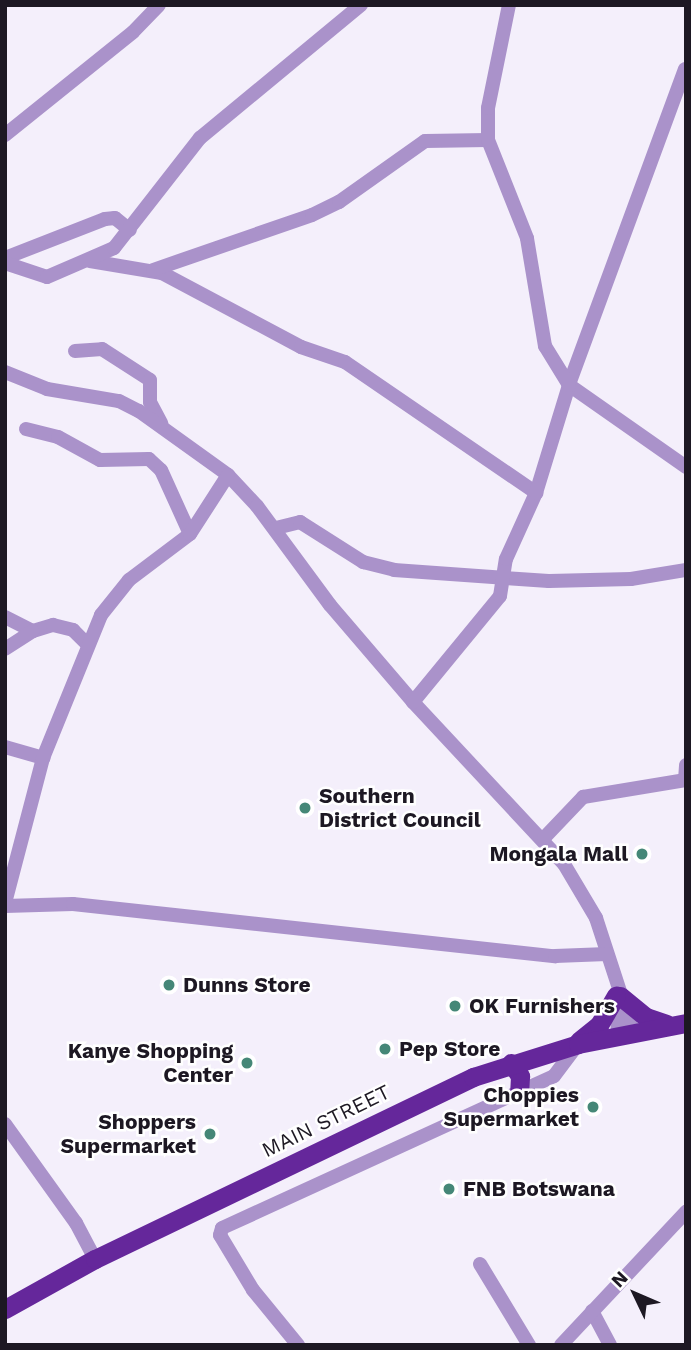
<!DOCTYPE html>
<html>
<head>
<meta charset="utf-8">
<style>
	body { margin:0 }
	#map { position:relative; width:691px; height:1350px; overflow:hidden; background:#f4effb; font-family:"Work Sans",sans-serif }
	div>[style] { position:absolute }
	[style*='--x'] { left:calc(var(--x)*1px); top:calc(var(--y)*1px); width:calc(var(--w)*1px); rotate:calc(var(--a)*1deg) }
	.minor>* { height:14px; margin:-7px; padding:0 7px; transform-origin:7px; border-radius:7px; background:#aa92ca }
	.trunk>* { height:19px; margin:-9.5px; padding:0 9.5px; transform-origin:9.5px; border-radius:9.5px; background:#65279b }
	.dots>* { width:19px; height:19px; translate:-50% -50%; box-sizing:border-box; border:4px solid #fff; border-radius:50% }
	span { translate:-50% -50%; white-space:nowrap; text-align:center; line-height:1.15; -webkit-text-stroke:5px #fff; paint-order:stroke }
	.poi-label { font-size:21px; color:#1d1823; font-weight:700 }
	.left { translate:0 -50%; text-align:left }
	.right { translate:-100% -50%; text-align:right }
	.street-label { font-size:21px; color:#1d1823 }
	.frame { position:absolute; inset:0; border:7px solid #1d1823; pointer-events:none }
	.north { position:absolute; left:600px; top:1259px; width:70px; height:70px; -webkit-text-stroke:5px #fff; paint-order:stroke; rotate:314deg; font-size:19px; font-weight:700; line-height:28px; text-align:center; color:#1d1823 }
	.north::after { content:''; display:block; margin:auto; width:24px; height:32px; background:#1d1823; clip-path:polygon(50% 0,100% 100%,50% 72%,0 100%) }
</style>
</head>
<body>
<div id="map">
	<div class="minor">
		<div style="--x:685;--y:69;--w:337;--a:110.2"></div>
		<div style="--x:569;--y:385;--w:143;--a:35"></div>
		<div style="--x:5;--y:135;--w:164;--a:-38.8"></div>
		<div style="--x:133;--y:32;--w:37;--a:-46"></div>
		<div style="--x:5;--y:258;--w:107;--a:-21.3"></div>
		<div style="--x:105;--y:219;--w:10;--a:-6"></div>
		<div style="--x:115;--y:218;--w:19;--a:39"></div>
		<div style="--x:90;--y:261;--w:73;--a:9.5"></div>
		<div style="--x:162;--y:273;--w:157;--a:28"></div>
		<div style="--x:301;--y:347;--w:46;--a:18.8"></div>
		<div style="--x:345;--y:362;--w:232;--a:34.4"></div>
		<div style="--x:5;--y:263;--w:44;--a:18.4"></div>
		<div style="--x:47;--y:277;--w:73;--a:-23.4"></div>
		<div style="--x:114;--y:248;--w:140;--a:-52"></div>
		<div style="--x:200;--y:138;--w:209;--a:-39.6"></div>
		<div style="--x:153;--y:270;--w:168;--a:-19.1"></div>
		<div style="--x:312;--y:215;--w:30;--a:-26"></div>
		<div style="--x:339;--y:202;--w:105;--a:-35.3"></div>
		<div style="--x:425;--y:141;--w:63;--a:-0.9"></div>
		<div style="--x:75;--y:351;--w:27;--a:-4"></div>
		<div style="--x:102;--y:349;--w:57;--a:32.9"></div>
		<div style="--x:150;--y:380;--w:22;--a:90"></div>
		<div style="--x:150;--y:402;--w:24;--a:62"></div>
		<div style="--x:5;--y:372;--w:45;--a:22"></div>
		<div style="--x:47;--y:389;--w:73;--a:9.5"></div>
		<div style="--x:119;--y:401;--w:22;--a:27"></div>
		<div style="--x:139;--y:411;--w:110;--a:35.7"></div>
		<div style="--x:228;--y:475;--w:42;--a:46.9"></div>
		<div style="--x:257;--y:506;--w:123;--a:53.6"></div>
		<div style="--x:330;--y:605;--w:128;--a:49.4"></div>
		<div style="--x:413;--y:702;--w:221;--a:47"></div>
		<div style="--x:564;--y:864;--w:63;--a:59.3"></div>
		<div style="--x:596;--y:918;--w:119;--a:71.9"></div>
		<div style="--x:26;--y:429;--w:33;--a:14"></div>
		<div style="--x:58;--y:437;--w:48;--a:28.7"></div>
		<div style="--x:100;--y:460;--w:49;--a:-1.2"></div>
		<div style="--x:149;--y:459;--w:16;--a:43"></div>
		<div style="--x:161;--y:470;--w:70;--a:65.6"></div>
		<div style="--x:276;--y:528;--w:25;--a:-14"></div>
		<div style="--x:300;--y:522;--w:75;--a:32.4"></div>
		<div style="--x:363;--y:562;--w:32;--a:14"></div>
		<div style="--x:394;--y:570;--w:155;--a:4.1"></div>
		<div style="--x:549;--y:581;--w:82;--a:-1.4"></div>
		<div style="--x:631;--y:579;--w:56;--a:-9.3"></div>
		<div style="--x:5;--y:617;--w:31;--a:27"></div>
		<div style="--x:33;--y:631;--w:21;--a:-17"></div>
		<div style="--x:53;--y:625;--w:21;--a:14"></div>
		<div style="--x:73;--y:630;--w:20;--a:45"></div>
		<div style="--x:5;--y:649;--w:33;--a:-33"></div>
		<div style="--x:413;--y:702;--w:137;--a:-50.6"></div>
		<div style="--x:500;--y:596;--w:37;--a:-81"></div>
		<div style="--x:506;--y:559;--w:72;--a:-65.6"></div>
		<div style="--x:536;--y:493;--w:113;--a:-73"></div>
		<div style="--x:569;--y:385;--w:46;--a:-121.6"></div>
		<div style="--x:545;--y:346;--w:109;--a:-99.5"></div>
		<div style="--x:527;--y:238;--w:105;--a:-111.7"></div>
		<div style="--x:488;--y:140;--w:32;--a:-90"></div>
		<div style="--x:488;--y:108;--w:105;--a:-78.5"></div>
		<div style="--x:5;--y:747;--w:40;--a:16"></div>
		<div style="--x:685;--y:780;--w:15;--a:-86"></div>
		<div style="--x:544;--y:838;--w:57;--a:-46.4"></div>
		<div style="--x:583;--y:797;--w:104;--a:-9.4"></div>
		<div style="--x:5;--y:903;--w:150;--a:-75.3"></div>
		<div style="--x:43;--y:758;--w:154;--a:-67.9"></div>
		<div style="--x:101;--y:615;--w:45;--a:-51.3"></div>
		<div style="--x:129;--y:580;--w:76;--a:-37"></div>
		<div style="--x:190;--y:534;--w:70;--a:-57.2"></div>
		<div style="--x:5;--y:906;--w:68;--a:-1.7"></div>
		<div style="--x:73;--y:904;--w:485;--a:6.2"></div>
		<div style="--x:555;--y:956;--w:52;--a:-2.2"></div>
		<div style="--x:616;--y:997;--w:37;--a:87"></div>
		<div style="--x:5;--y:1124;--w:122;--a:54.4"></div>
		<div style="--x:76;--y:1223;--w:41;--a:62.2"></div>
		<div style="--x:480;--y:1264;--w:95;--a:58.8"></div>
		<div style="--x:592;--y:1311;--w:38;--a:62"></div>
		<div style="--x:298;--y:1345;--w:71;--a:-129.3"></div>
		<div style="--x:253;--y:1290;--w:64;--a:-121"></div>
		<div style="--x:220;--y:1235;--w:7;--a:-74"></div>
		<div style="--x:222;--y:1228;--w:365;--a:-24.6"></div>
		<div style="--x:554;--y:1076;--w:40;--a:-53"></div>
		<div style="--x:561;--y:1345;--w:183;--a:-46.8"></div>
	</div>
	<div class="trunk">
		<div style="--x:620;--y:996;--w:33;--a:39"></div>
		<div style="--x:646;--y:1017;--w:21;--a:19"></div>
		<div style="--x:579;--y:1041;--w:26;--a:-39"></div>
		<div style="--x:599;--y:1025;--w:34;--a:-60"></div>
		<div style="--x:511;--y:1063;--w:16;--a:55"></div>
		<div style="--x:520;--y:1076;--w:17;--a:93"></div>
		<div style="--x:5;--y:1309;--w:103;--a:-29.1"></div>
		<div style="--x:95;--y:1259;--w:420;--a:-25.7"></div>
		<div style="--x:473;--y:1077;--w:110;--a:-17.4"></div>
		<div style="--x:578;--y:1044;--w:110;--a:-11"></div>
	</div>
	<div class="dots">
		<div style="left:305px;top:808px;background:#458777"></div>
		<div style="left:642px;top:854px;background:#458777"></div>
		<div style="left:169px;top:985px;background:#458777"></div>
		<div style="left:455px;top:1006px;background:#458777"></div>
		<div style="left:385px;top:1049px;background:#458777"></div>
		<div style="left:247px;top:1063px;background:#458777"></div>
		<div style="left:593px;top:1107px;background:#458777"></div>
		<div style="left:210px;top:1134px;background:#458777"></div>
		<div style="left:449px;top:1189px;background:#458777"></div>
	</div>
	<div class="poi-label">
		<span class="left" style="left:319px;top:808px">Southern<br>District Council</span>
		<span class="right" style="left:628px;top:854px">Mongala Mall</span>
		<span class="left" style="left:183px;top:985px">Dunns Store</span>
		<span class="left" style="left:469px;top:1006px">OK Furnishers</span>
		<span class="left" style="left:399px;top:1049px">Pep Store</span>
		<span class="right" style="left:233px;top:1063px">Kanye Shopping<br>Center</span>
		<span class="right" style="left:579px;top:1107px">Choppies<br>Supermarket</span>
		<span class="right" style="left:196px;top:1134px">Shoppers<br>Supermarket</span>
		<span class="left" style="left:463px;top:1189px">FNB Botswana</span>
	</div>
	<div class="street-label">
		<span style="left:326px;top:1121px;rotate:-26deg">MAIN STREET</span>
	</div>
	<div class="frame"></div>
	<div class="north">N</div>
</div>
</body>
</html>
